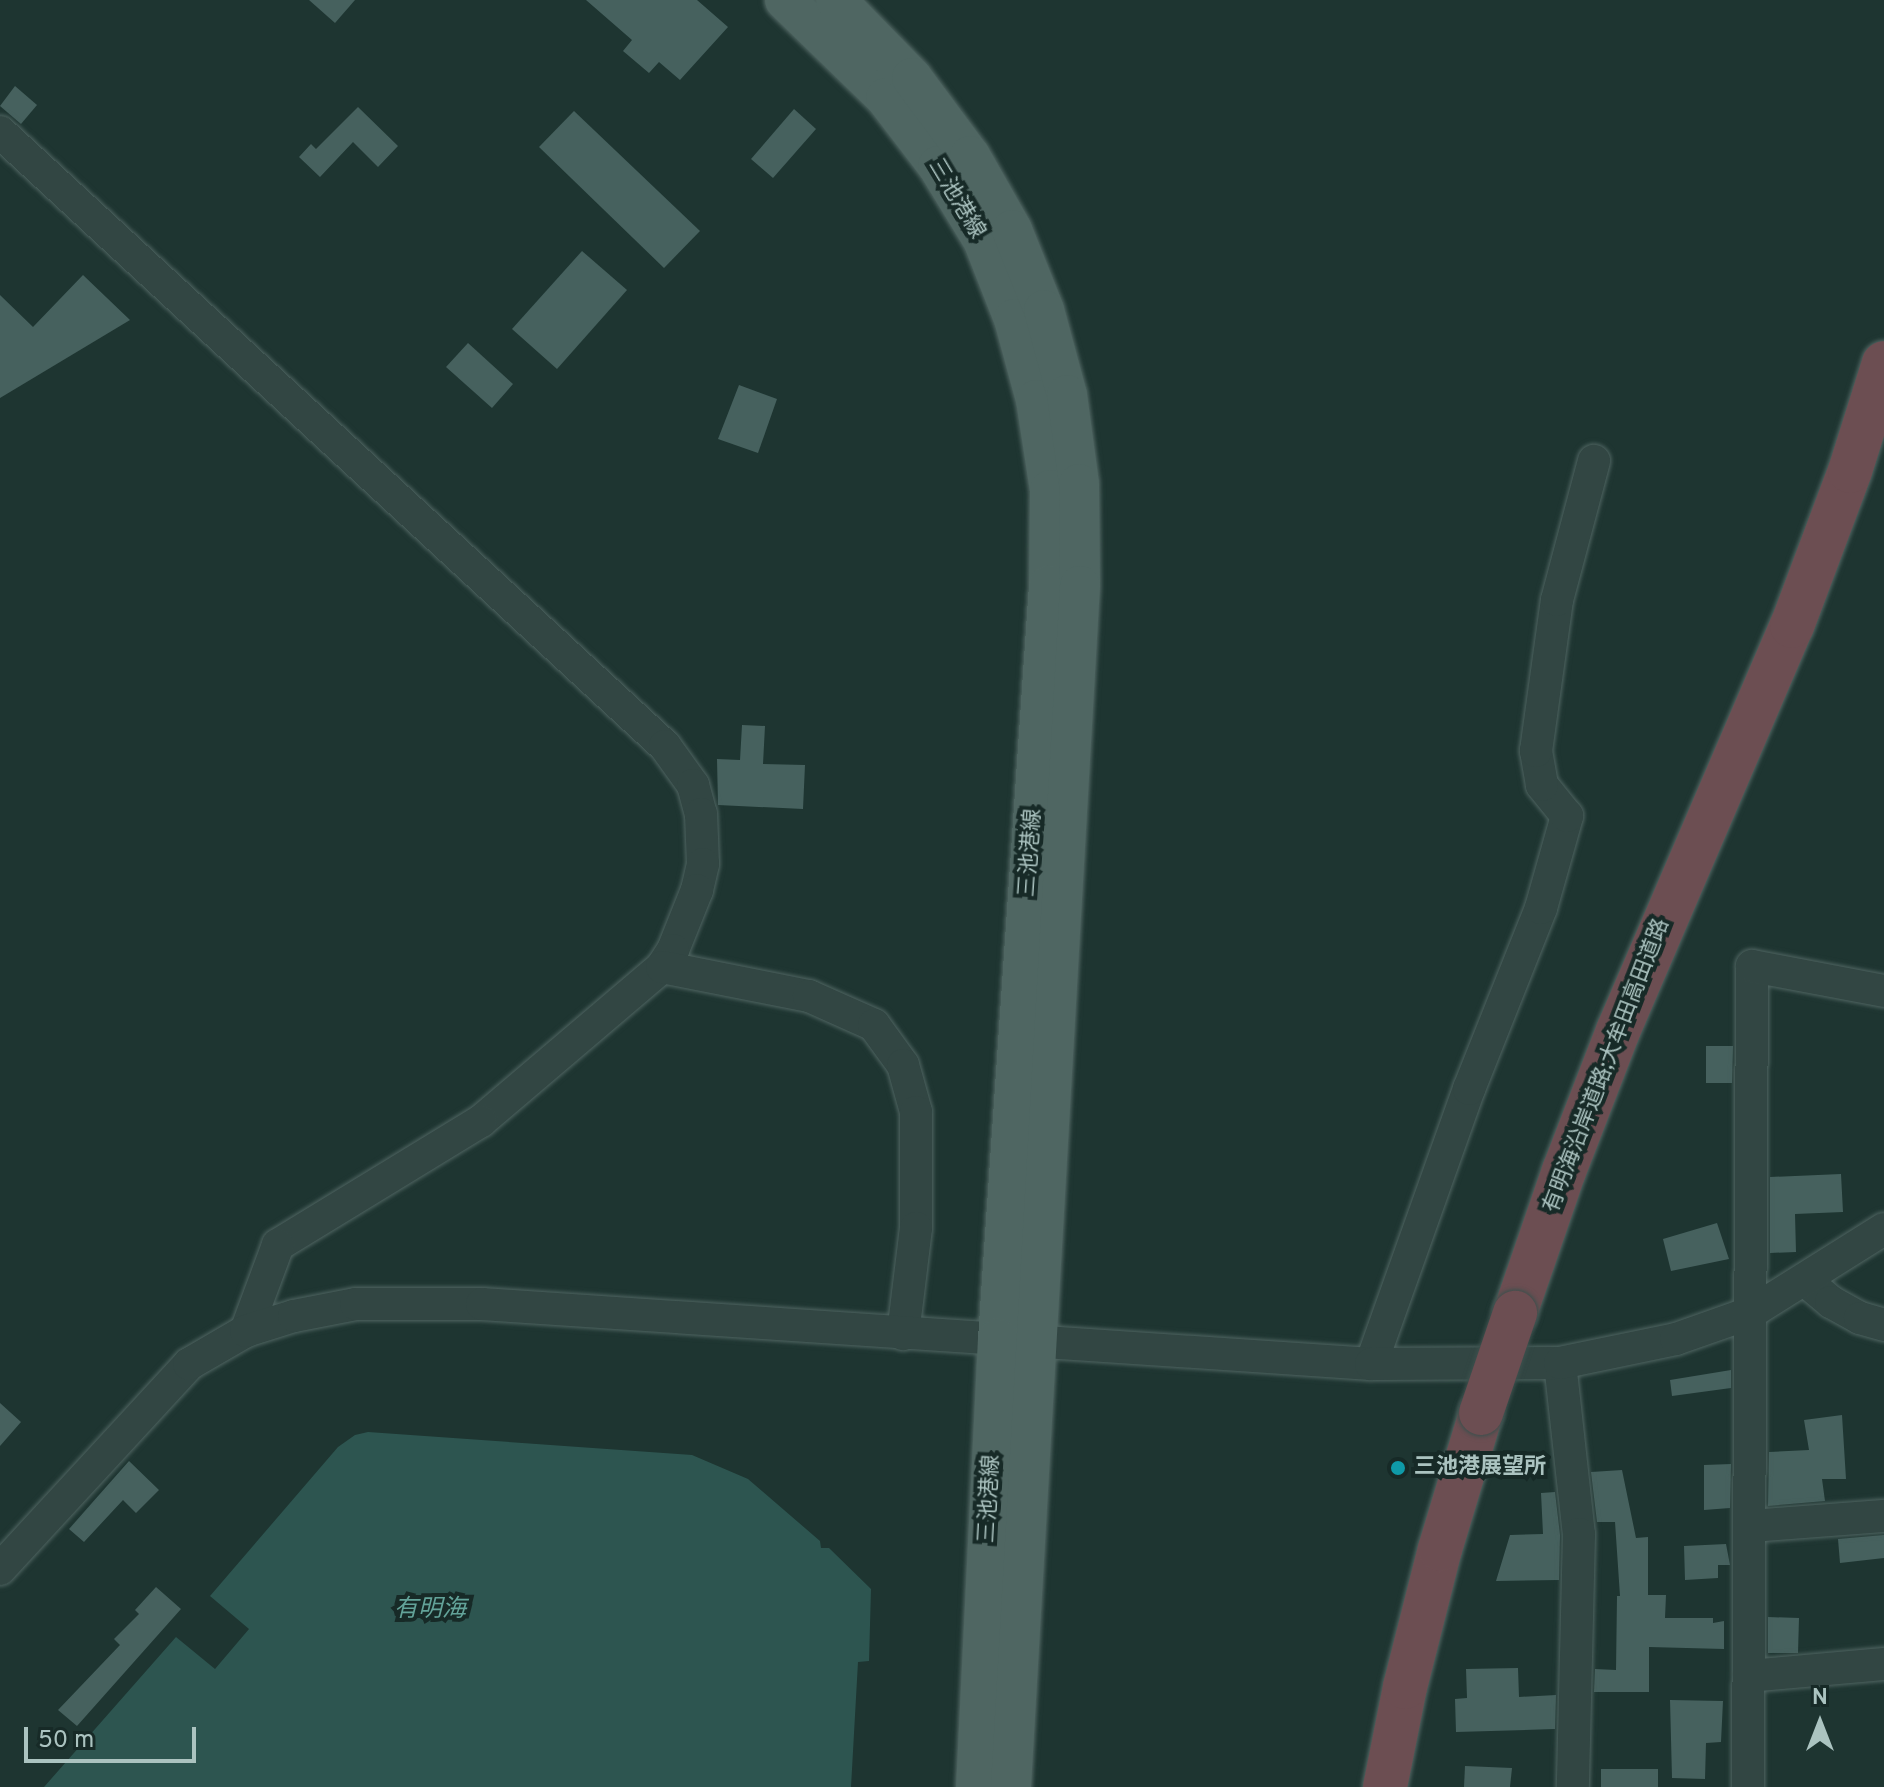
<!DOCTYPE html>
<html>
<head>
<meta charset="utf-8">
<style>
	body { margin:0 }
	#map { position:relative; width:1884px; height:1787px; overflow:hidden; background:#1e3531; font-family:Overpass,"Noto Sans JP",sans-serif }
	div>[style] { position:absolute }
	[style*='--x'] { left:calc(var(--x)*1px); top:calc(var(--y)*1px); width:calc(var(--w)*1px); rotate:calc(var(--a)*1deg) }
	.water>* { inset:0; background:#2d5550 }
	.building>* { inset:0; background:#46615e }
	.roads { filter:drop-shadow(0 0 2px #4f6461) drop-shadow(0 0 2px #4f6461) }
	.minor>* { height:32px; margin:-16px; padding:0 16px; transform-origin:16px; border-radius:16px; background:#324643 }
	.major>* { height:40px; margin:-20px; padding:0 20px; transform-origin:20px; border-radius:20px; background:#4f6662 }
	.highway>* { height:44px; margin:-22px; padding:0 22px; transform-origin:22px; border-radius:22px; background:#6c4e52 }
	.bridges { filter:drop-shadow(0 0 2px #3c504d) drop-shadow(0 0 2px #3c504d) }
	.highway-bridge>* { height:44px; margin:-22px; padding:0 22px; transform-origin:22px; border-radius:22px; background:#6c4e52 }
	.dots>* { width:22px; height:22px; translate:-50% -50%; box-sizing:border-box; border:4px solid #172a27; border-radius:50% }
	span { translate:-50% -50%; white-space:nowrap; text-align:center; line-height:1.15; -webkit-text-stroke:8px #172a27; paint-order:stroke }
	.street-label { font-size:22px; color:#abc3c0 }
	.poi-label { font-size:22px; color:#abc3c0; font-weight:700 }
	.left { translate:0 -50%; text-align:left }
	.water-label { font-size:24px; color:#63a399; font-style:italic }
	.north { position:absolute; left:1780px; top:1683px; width:80px; height:80px; -webkit-text-stroke:6px #172a27; paint-order:stroke; rotate:0deg; font-size:22px; font-weight:700; line-height:32px; text-align:center; color:#abc3c0 }
	.north::after { content:''; display:block; margin:auto; width:28px; height:36px; background:#abc3c0; clip-path:polygon(50% 0,100% 100%,50% 72%,0 100%) }
	.scale { position:absolute; left:24px; top:1727px; width:172px; height:36px; box-sizing:border-box; border:4px solid #abc3c0; border-top:0; padding-left:10px; font-size:24px; line-height:28px; white-space:nowrap; color:#abc3c0; -webkit-text-stroke:6px #172a27; paint-order:stroke }
</style>
</head>
<body>
<div id="map">
	<div class="water">
		<div style="clip-path:polygon(368px 1432px,692px 1455px,748px 1479px,820px 1541px,821px 1548px,829px 1548px,871px 1589px,869px 1661px,858px 1662px,851px 1787px,44px 1787px,176px 1637px,215px 1669px,249px 1629px,210px 1596px,338px 1447px,355px 1435px)"></div>
	</div>
	<div class="building">
		<div style="clip-path:polygon(309px 0,355px 0,335px 23px)"></div>
		<div style="clip-path:polygon(586px 0,697px 0,728px 27px,680px 80px,659px 62px,649px 73px,623px 51px,632px 40px)"></div>
		<div style="clip-path:polygon(15px 86px,37px 105px,21px 124px,0 106px)"></div>
		<div style="clip-path:polygon(358px 107px,398px 146px,378px 167px,353px 142px,320px 177px,299px 157px,311px 144px,316px 149px)"></div>
		<div style="clip-path:polygon(794px 109px,816px 129px,773px 178px,751px 159px)"></div>
		<div style="clip-path:polygon(574px 111px,700px 231px,664px 268px,539px 147px)"></div>
		<div style="clip-path:polygon(582px 251px,627px 290px,557px 369px,512px 329px)"></div>
		<div style="clip-path:polygon(83px 275px,130px 320px,0 398px,0 295px,33px 327px)"></div>
		<div style="clip-path:polygon(468px 343px,513px 384px,492px 408px,446px 367px)"></div>
		<div style="clip-path:polygon(739px 385px,777px 399px,758px 453px,718px 439px)"></div>
		<div style="clip-path:polygon(742px 725px,765px 726px,763px 764px,805px 765px,803px 809px,718px 805px,717px 759px,740px 760px)"></div>
		<div style="clip-path:polygon(1706px 1046px,1733px 1046px,1732px 1083px,1706px 1083px)"></div>
		<div style="clip-path:polygon(1841px 1174px,1843px 1212px,1795px 1214px,1796px 1252px,1770px 1253px,1770px 1177px)"></div>
		<div style="clip-path:polygon(1717px 1223px,1729px 1259px,1671px 1271px,1663px 1239px)"></div>
		<div style="clip-path:polygon(1731px 1370px,1731px 1388px,1672px 1396px,1670px 1380px)"></div>
		<div style="clip-path:polygon(0 1403px,21px 1422px,0 1446px)"></div>
		<div style="clip-path:polygon(1842px 1415px,1846px 1479px,1822px 1479px,1825px 1501px,1768px 1506px,1769px 1452px,1809px 1450px,1804px 1420px)"></div>
		<div style="clip-path:polygon(129px 1461px,159px 1490px,136px 1513px,123px 1500px,84px 1542px,69px 1529px)"></div>
		<div style="clip-path:polygon(1731px 1464px,1730px 1508px,1704px 1510px,1704px 1465px)"></div>
		<div style="clip-path:polygon(1622px 1470px,1636px 1538px,1648px 1537px,1648px 1595px,1666px 1595px,1665px 1618px,1713px 1618px,1713px 1623px,1724px 1621px,1724px 1649px,1649px 1647px,1649px 1692px,1594px 1692px,1595px 1669px,1616px 1670px,1617px 1596px,1620px 1596px,1615px 1522px,1597px 1522px,1591px 1472px)"></div>
		<div style="clip-path:polygon(1555px 1492px,1560px 1535px,1559px 1580px,1496px 1581px,1510px 1535px,1543px 1534px,1541px 1493px)"></div>
		<div style="clip-path:polygon(1884px 1535px,1884px 1558px,1840px 1563px,1838px 1539px)"></div>
		<div style="clip-path:polygon(1726px 1544px,1730px 1565px,1718px 1565px,1718px 1578px,1685px 1580px,1684px 1546px)"></div>
		<div style="clip-path:polygon(156px 1587px,181px 1609px,77px 1726px,58px 1710px,120px 1645px,114px 1639px,139px 1614px,135px 1610px)"></div>
		<div style="clip-path:polygon(1768px 1617px,1799px 1618px,1798px 1653px,1768px 1653px)"></div>
		<div style="clip-path:polygon(1518px 1668px,1519px 1697px,1556px 1695px,1555px 1729px,1456px 1732px,1455px 1699px,1467px 1698px,1466px 1669px)"></div>
		<div style="clip-path:polygon(1670px 1700px,1723px 1701px,1721px 1742px,1706px 1743px,1705px 1779px,1672px 1778px)"></div>
		<div style="clip-path:polygon(1465px 1766px,1512px 1768px,1510px 1787px,1464px 1787px)"></div>
		<div style="clip-path:polygon(1601px 1769px,1658px 1769px,1658px 1787px,1601px 1787px)"></div>
	</div>
	<div class="roads">
		<div class="minor">
			<div style="--x:0;--y:132;--w:905;--a:42.72"></div>
			<div style="--x:665;--y:746;--w:48;--a:54.3"></div>
			<div style="--x:693;--y:785;--w:30;--a:75"></div>
			<div style="--x:701;--y:814;--w:50;--a:87.7"></div>
			<div style="--x:703;--y:864;--w:27;--a:103"></div>
			<div style="--x:697;--y:890;--w:65;--a:111.8"></div>
			<div style="--x:673;--y:950;--w:20;--a:123"></div>
			<div style="--x:662;--y:967;--w:238;--a:139.6"></div>
			<div style="--x:481;--y:1121;--w:238;--a:148.6"></div>
			<div style="--x:278;--y:1245;--w:92;--a:110.4"></div>
			<div style="--x:662;--y:967;--w:150;--a:11.2"></div>
			<div style="--x:809;--y:996;--w:71;--a:24"></div>
			<div style="--x:874;--y:1025;--w:49;--a:54.1"></div>
			<div style="--x:903;--y:1065;--w:49;--a:74.5"></div>
			<div style="--x:916;--y:1112;--w:116;--a:90"></div>
			<div style="--x:916;--y:1228;--w:107;--a:97"></div>
			<div style="--x:1806;--y:1281;--w:33;--a:40"></div>
			<div style="--x:1831;--y:1302;--w:33;--a:29"></div>
			<div style="--x:1860;--y:1318;--w:25;--a:16"></div>
			<div style="--x:1560;--y:1363;--w:172;--a:83.7"></div>
			<div style="--x:1579;--y:1534;--w:253;--a:91.4"></div>
			<div style="--x:1371;--y:1364;--w:292;--a:-70.4"></div>
			<div style="--x:1469;--y:1089;--w:195;--a:-68.3"></div>
			<div style="--x:1541;--y:908;--w:96;--a:-74.2"></div>
			<div style="--x:1567;--y:816;--w:40;--a:-129"></div>
			<div style="--x:1542;--y:785;--w:35;--a:-100"></div>
			<div style="--x:1536;--y:751;--w:152;--a:-82.1"></div>
			<div style="--x:1557;--y:600;--w:144;--a:-75.1"></div>
			<div style="--x:1750;--y:1526;--w:134;--a:-4.3"></div>
			<div style="--x:0;--y:1569;--w:279;--a:-47.3"></div>
			<div style="--x:189;--y:1364;--w:66;--a:-30.1"></div>
			<div style="--x:246;--y:1331;--w:50;--a:-17.4"></div>
			<div style="--x:294;--y:1316;--w:63;--a:-11"></div>
			<div style="--x:356;--y:1304;--w:126;--a:0"></div>
			<div style="--x:482;--y:1304;--w:891;--a:3.86"></div>
			<div style="--x:1371;--y:1364;--w:189;--a:-0.3"></div>
			<div style="--x:1560;--y:1363;--w:118;--a:-11.7"></div>
			<div style="--x:1676;--y:1339;--w:78;--a:-19.4"></div>
			<div style="--x:1750;--y:1313;--w:158;--a:-32.1"></div>
			<div style="--x:1749;--y:1676;--w:136;--a:-5.1"></div>
			<div style="--x:1748;--y:1787;--w:821;--a:-89.72"></div>
			<div style="--x:1752;--y:966;--w:134;--a:10.7"></div>
		</div>
		<div class="major">
			<div style="--x:785;--y:0;--w:141;--a:44.1"></div>
			<div style="--x:886;--y:98;--w:86;--a:52.6"></div>
			<div style="--x:938;--y:166;--w:87;--a:58.7"></div>
			<div style="--x:983;--y:240;--w:85;--a:68.6"></div>
			<div style="--x:1014;--y:319;--w:84;--a:74.8"></div>
			<div style="--x:1036;--y:400;--w:91;--a:81.2"></div>
			<div style="--x:1050;--y:490;--w:95;--a:90.6"></div>
			<div style="--x:1049;--y:585;--w:756;--a:93.87"></div>
			<div style="--x:998;--y:1339;--w:449;--a:92.8"></div>
			<div style="--x:836;--y:0;--w:109;--a:45.7"></div>
			<div style="--x:912;--y:78;--w:97;--a:53.4"></div>
			<div style="--x:970;--y:156;--w:85;--a:60.4"></div>
			<div style="--x:1012;--y:230;--w:86;--a:68.2"></div>
			<div style="--x:1044;--y:310;--w:88;--a:74.9"></div>
			<div style="--x:1067;--y:395;--w:90;--a:82.3"></div>
			<div style="--x:1079;--y:484;--w:102;--a:89.4"></div>
			<div style="--x:1080;--y:586;--w:1203;--a:93.29"></div>
		</div>
		<div class="highway">
			<div style="--x:1515;--y:1313;--w:150;--a:-71"></div>
			<div style="--x:1564;--y:1171;--w:150;--a:-68.9"></div>
			<div style="--x:1618;--y:1031;--w:441;--a:-66.8"></div>
			<div style="--x:1792;--y:626;--w:165;--a:-69.5"></div>
			<div style="--x:1850;--y:471;--w:113;--a:-72.5"></div>
			<div style="--x:1385;--y:1787;--w:102;--a:-78.7"></div>
			<div style="--x:1405;--y:1687;--w:142;--a:-75.8"></div>
			<div style="--x:1440;--y:1549;--w:142;--a:-73.2"></div>
		</div>
	</div>
	<div class="bridges">
		<div class="highway-bridge">
			<div style="--x:1481;--y:1413;--w:106;--a:-71.2"></div>
		</div>
	</div>
	<div class="dots">
		<div style="left:1398px;top:1468px;background:#0f9aa8"></div>
	</div>
	<div class="street-label">
		<span style="left:956px;top:199px;rotate:59deg">三池港線</span>
		<span style="left:1031px;top:853px;rotate:-86deg">三池港線</span>
		<span style="left:1607px;top:1066px;rotate:-69deg">有明海沿岸道路;大牟田高田道路</span>
		<span style="left:990px;top:1499px;rotate:-87deg">三池港線</span>
	</div>
	<div class="poi-label">
		<span class="left" style="left:1414px;top:1468px">三池港展望所</span>
	</div>
	<div class="water-label">
		<span style="left:430px;top:1611px">有明海</span>
	</div>
	<div class="north">N</div>
	<div class="scale">50 m</div>
</div>
</body>
</html>
